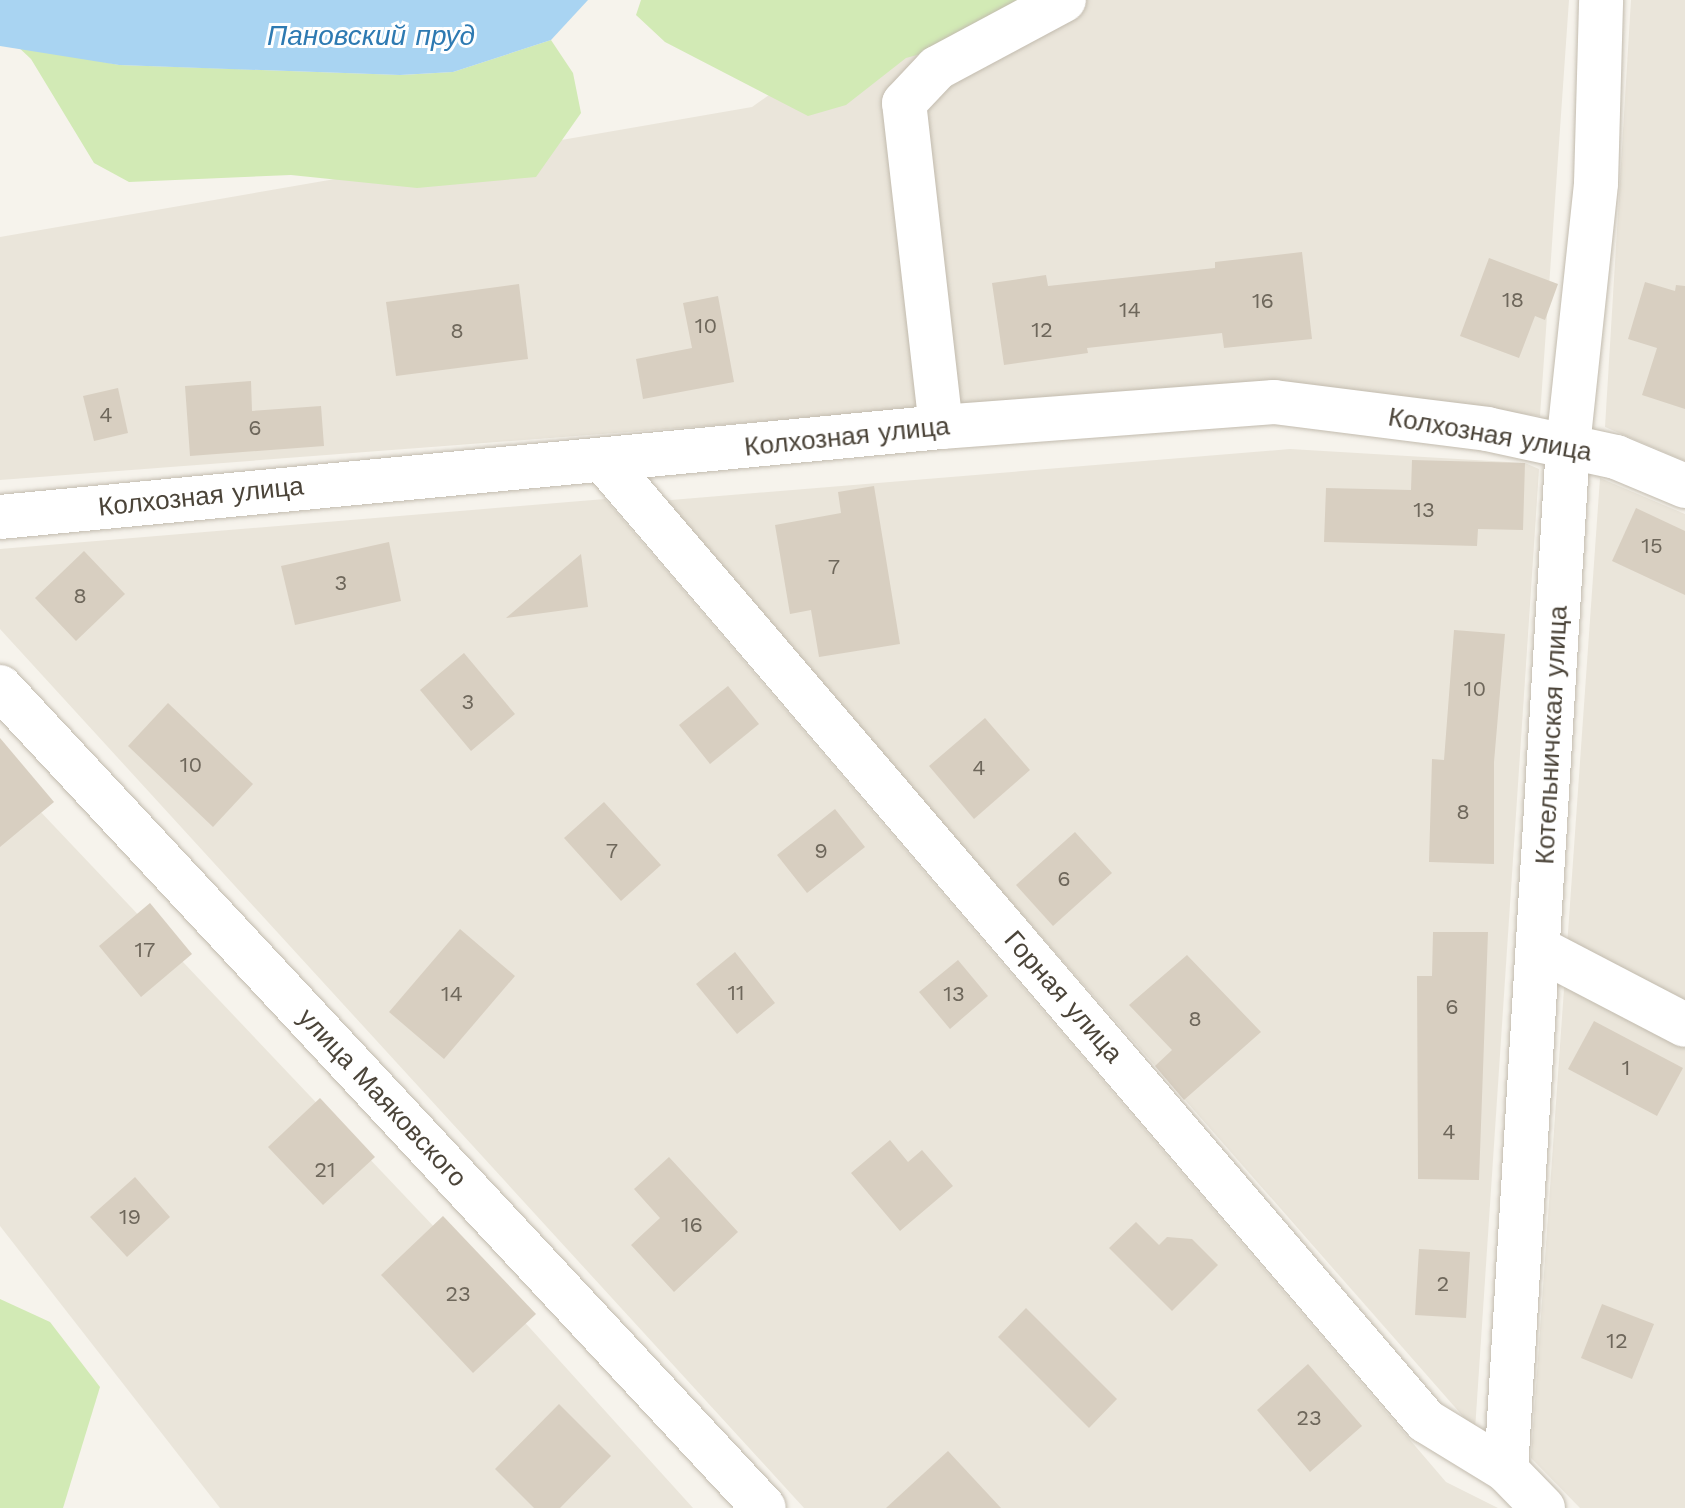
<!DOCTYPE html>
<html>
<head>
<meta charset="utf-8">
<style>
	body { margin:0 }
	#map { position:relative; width:1685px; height:1508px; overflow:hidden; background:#f6f3ec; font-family:"Work Sans",sans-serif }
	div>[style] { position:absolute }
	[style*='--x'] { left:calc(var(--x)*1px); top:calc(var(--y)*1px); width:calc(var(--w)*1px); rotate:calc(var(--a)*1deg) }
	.residential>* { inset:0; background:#eae5da }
	.green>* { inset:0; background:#d2eab5 }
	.water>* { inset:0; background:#a9d4f2 }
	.building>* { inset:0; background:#d8cfc1 }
	.roads { filter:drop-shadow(0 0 2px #c2bbae) drop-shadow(0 0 2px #c2bbae) }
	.minor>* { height:44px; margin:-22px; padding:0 22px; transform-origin:22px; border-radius:22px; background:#fff }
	span { translate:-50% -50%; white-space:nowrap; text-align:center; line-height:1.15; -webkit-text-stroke:6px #fff; paint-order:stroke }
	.number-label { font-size:22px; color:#6e675b }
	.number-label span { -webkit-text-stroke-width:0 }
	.street-label { font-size:26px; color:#4b4439 }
	.water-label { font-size:28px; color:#2e7ab2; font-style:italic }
</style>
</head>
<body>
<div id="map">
	<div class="residential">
		<div style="clip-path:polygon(903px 0,1569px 0,1540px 416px,1282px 382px,0 480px,0 237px,752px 107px)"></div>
		<div style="clip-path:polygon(1631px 0,1685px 0,1685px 461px,1605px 427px)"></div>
		<div style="clip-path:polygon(1290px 449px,1525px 463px,1539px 469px,1475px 1430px,659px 501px)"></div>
		<div style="clip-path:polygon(1600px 478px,1685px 514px,1685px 1508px,1580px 1508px,1531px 1458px)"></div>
		<div style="clip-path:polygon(605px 499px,1446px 1482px,1498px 1508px,804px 1508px,0 629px,0 549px)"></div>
		<div style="clip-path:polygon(0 769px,530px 1328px,693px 1508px,220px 1508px,0 1226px)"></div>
	</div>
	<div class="green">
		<div style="clip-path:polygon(641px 0,1051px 0,980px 38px,906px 58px,846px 105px,808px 116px,665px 42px,636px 15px)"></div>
		<div style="clip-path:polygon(551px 40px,573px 73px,581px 113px,536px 177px,417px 188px,291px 175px,129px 182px,94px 163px,31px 59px,15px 44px,119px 65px,401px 75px,453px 72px)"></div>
		<div style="clip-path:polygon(0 1299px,50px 1322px,100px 1387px,63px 1508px,0 1508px)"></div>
	</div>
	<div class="water">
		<div style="clip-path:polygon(0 0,588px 0,551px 40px,453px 72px,400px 75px,119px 65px,0 46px)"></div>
	</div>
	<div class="building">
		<div style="clip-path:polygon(1302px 252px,1312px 339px,1224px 348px,1222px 333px,1087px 348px,1088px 353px,1004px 365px,992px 283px,1046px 275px,1048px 286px,1215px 268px,1215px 262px)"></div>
		<div style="clip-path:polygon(1489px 258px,1558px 284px,1545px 320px,1535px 316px,1519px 358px,1460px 336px)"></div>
		<div style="clip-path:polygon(1645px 282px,1675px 291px,1676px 285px,1685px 286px,1685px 409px,1642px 395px,1657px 348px,1628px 339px)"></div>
		<div style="clip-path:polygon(519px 284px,528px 359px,396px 376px,386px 302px)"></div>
		<div style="clip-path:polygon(718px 296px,734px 382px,643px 399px,636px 359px,692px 348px,683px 303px)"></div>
		<div style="clip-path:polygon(251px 381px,252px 411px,321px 406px,324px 446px,190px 456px,185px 386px)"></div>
		<div style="clip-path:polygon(118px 388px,128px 433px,94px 441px,83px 396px)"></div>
		<div style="clip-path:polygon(1412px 460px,1525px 463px,1523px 530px,1478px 529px,1477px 546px,1324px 542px,1326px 488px,1411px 490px)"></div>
		<div style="clip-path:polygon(874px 486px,900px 644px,819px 657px,811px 610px,790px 614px,775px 525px,841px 513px,838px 492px)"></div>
		<div style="clip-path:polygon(1636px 508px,1685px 531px,1685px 595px,1612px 561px)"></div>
		<div style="clip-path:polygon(389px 542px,401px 601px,295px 625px,281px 566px)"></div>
		<div style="clip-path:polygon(84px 551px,125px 594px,76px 641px,35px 598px)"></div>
		<div style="clip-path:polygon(581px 554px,588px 607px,506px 618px)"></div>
		<div style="clip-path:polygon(1454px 630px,1505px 634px,1494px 762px,1494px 864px,1429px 862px,1432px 759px,1444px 760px)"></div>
		<div style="clip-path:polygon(464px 653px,515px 714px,471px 751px,420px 690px)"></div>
		<div style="clip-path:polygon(728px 686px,759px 724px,710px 764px,679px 725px)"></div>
		<div style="clip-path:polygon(168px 703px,253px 784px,213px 827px,128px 746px)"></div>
		<div style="clip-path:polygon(985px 718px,1030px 770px,974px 819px,929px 766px)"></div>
		<div style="clip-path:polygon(0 738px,54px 802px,0 847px)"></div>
		<div style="clip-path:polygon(604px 802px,661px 865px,621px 901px,564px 838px)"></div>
		<div style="clip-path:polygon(835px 809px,865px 847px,807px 893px,777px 855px)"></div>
		<div style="clip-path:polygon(1075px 832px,1112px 873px,1053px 926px,1016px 885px)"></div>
		<div style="clip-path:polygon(150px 903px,192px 954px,141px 997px,99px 946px)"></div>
		<div style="clip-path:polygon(460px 929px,515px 976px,444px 1059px,389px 1012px)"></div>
		<div style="clip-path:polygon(1433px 932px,1488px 932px,1479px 1180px,1418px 1179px,1417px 976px,1432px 976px)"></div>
		<div style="clip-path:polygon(735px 952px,775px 1003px,737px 1034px,696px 984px)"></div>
		<div style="clip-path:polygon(1187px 955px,1261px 1032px,1184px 1100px,1155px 1066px,1172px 1050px,1129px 1005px)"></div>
		<div style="clip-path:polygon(958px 960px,988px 996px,950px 1029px,919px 992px)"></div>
		<div style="clip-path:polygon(1594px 1021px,1683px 1068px,1657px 1116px,1568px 1069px)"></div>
		<div style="clip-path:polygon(320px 1098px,375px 1157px,323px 1205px,268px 1147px)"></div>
		<div style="clip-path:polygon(890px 1140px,908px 1162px,922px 1150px,953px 1186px,900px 1231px,851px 1173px)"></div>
		<div style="clip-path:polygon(669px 1157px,738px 1232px,674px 1292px,631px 1245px,660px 1218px,634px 1189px)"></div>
		<div style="clip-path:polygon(135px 1177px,170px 1217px,127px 1257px,90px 1217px)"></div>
		<div style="clip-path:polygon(443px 1216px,536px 1314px,473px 1373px,381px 1275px)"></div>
		<div style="clip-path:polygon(1136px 1222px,1159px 1245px,1167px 1237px,1192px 1239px,1218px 1265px,1172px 1311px,1109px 1248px)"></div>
		<div style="clip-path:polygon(1419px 1249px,1470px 1252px,1466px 1318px,1415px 1315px)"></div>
		<div style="clip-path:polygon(1602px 1304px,1654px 1324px,1632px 1379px,1581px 1358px)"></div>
		<div style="clip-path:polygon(1026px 1308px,1117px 1399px,1089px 1428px,998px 1337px)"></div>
		<div style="clip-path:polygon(1308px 1364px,1362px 1426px,1310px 1472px,1257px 1410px)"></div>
		<div style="clip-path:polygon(559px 1404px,611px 1456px,560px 1508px,534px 1508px,495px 1469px)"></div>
		<div style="clip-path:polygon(948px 1451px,1001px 1508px,886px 1508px)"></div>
	</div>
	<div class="roads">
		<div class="minor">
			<div style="--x:941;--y:427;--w:326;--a:-96.5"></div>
			<div style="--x:904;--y:103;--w:48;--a:-46.7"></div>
			<div style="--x:937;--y:68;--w:144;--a:-28.2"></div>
			<div style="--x:604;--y:461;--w:1264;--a:49.43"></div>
			<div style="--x:1426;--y:1421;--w:94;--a:31.5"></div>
			<div style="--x:1506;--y:1470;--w:53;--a:45.8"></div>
			<div style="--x:0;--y:517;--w:945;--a:-5.46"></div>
			<div style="--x:941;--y:427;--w:334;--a:-4.3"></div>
			<div style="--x:1274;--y:402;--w:215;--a:7.2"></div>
			<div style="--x:1487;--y:429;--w:132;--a:12.2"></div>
			<div style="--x:1616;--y:457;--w:75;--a:22.8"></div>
			<div style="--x:0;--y:687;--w:1121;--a:47.06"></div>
			<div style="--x:1541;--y:950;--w:162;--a:27.5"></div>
			<div style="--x:1506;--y:1470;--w:1026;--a:-86.54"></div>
			<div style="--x:1568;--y:446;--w:264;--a:-83.9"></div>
			<div style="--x:1596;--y:183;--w:183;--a:-88.4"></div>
		</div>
	</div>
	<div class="number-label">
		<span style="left:1513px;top:300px">18</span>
		<span style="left:1263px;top:301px">16</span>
		<span style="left:1130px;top:310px">14</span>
		<span style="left:706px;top:326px">10</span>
		<span style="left:1042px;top:330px">12</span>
		<span style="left:457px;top:331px">8</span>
		<span style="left:106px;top:415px">4</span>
		<span style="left:255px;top:428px">6</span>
		<span style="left:1424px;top:510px">13</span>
		<span style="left:1652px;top:546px">15</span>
		<span style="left:834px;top:567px">7</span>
		<span style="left:341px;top:583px">3</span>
		<span style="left:80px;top:596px">8</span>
		<span style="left:1475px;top:689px">10</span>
		<span style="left:468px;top:702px">3</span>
		<span style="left:191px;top:765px">10</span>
		<span style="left:979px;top:768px">4</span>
		<span style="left:1463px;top:812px">8</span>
		<span style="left:612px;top:851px">7</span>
		<span style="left:821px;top:851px">9</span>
		<span style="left:1064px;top:879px">6</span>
		<span style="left:145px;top:950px">17</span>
		<span style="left:736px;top:993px">11</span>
		<span style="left:452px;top:994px">14</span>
		<span style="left:954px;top:994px">13</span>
		<span style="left:1452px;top:1007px">6</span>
		<span style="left:1195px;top:1019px">8</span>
		<span style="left:1626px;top:1068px">1</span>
		<span style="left:1449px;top:1132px">4</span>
		<span style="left:325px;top:1170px">21</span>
		<span style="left:130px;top:1217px">19</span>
		<span style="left:692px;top:1225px">16</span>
		<span style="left:1443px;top:1284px">2</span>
		<span style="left:458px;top:1294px">23</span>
		<span style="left:1617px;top:1341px">12</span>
		<span style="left:1309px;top:1418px">23</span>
	</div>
	<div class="street-label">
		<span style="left:1490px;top:435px;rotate:10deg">Колхозная улица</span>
		<span style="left:847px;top:437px;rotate:-6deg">Колхозная улица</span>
		<span style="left:201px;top:497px;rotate:-6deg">Колхозная улица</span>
		<span style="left:1552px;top:735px;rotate:-87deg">Котельничская улица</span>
		<span style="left:1063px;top:997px;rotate:49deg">Горная улица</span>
		<span style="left:382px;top:1098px;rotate:47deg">улица Маяковского</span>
	</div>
	<div class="water-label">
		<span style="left:371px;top:36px">Пановский пруд</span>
	</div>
</div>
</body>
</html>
